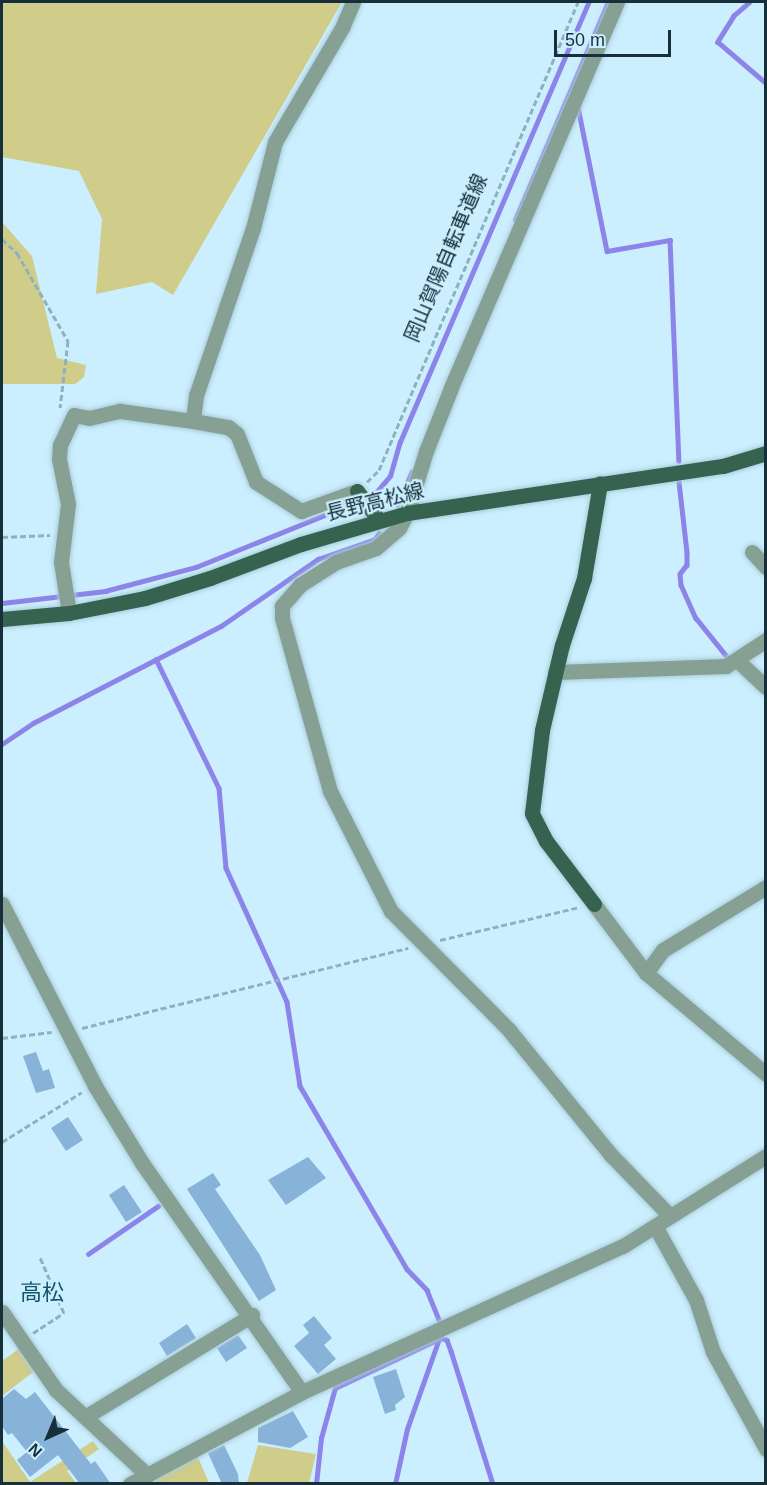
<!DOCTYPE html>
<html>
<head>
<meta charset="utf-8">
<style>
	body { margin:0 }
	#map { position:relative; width:767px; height:1485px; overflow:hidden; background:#cbeffe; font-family:Arial,"Noto Sans JP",sans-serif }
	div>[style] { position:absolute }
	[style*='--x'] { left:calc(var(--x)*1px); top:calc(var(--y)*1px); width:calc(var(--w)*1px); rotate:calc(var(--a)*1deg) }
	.green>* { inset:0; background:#d0cc89 }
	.stream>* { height:4.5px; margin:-2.25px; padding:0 2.25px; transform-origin:2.25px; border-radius:2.25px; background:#8c84e8 }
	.building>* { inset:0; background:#88b3d8 }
	.path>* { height:3px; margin-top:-1.5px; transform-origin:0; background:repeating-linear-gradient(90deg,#90b0be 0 6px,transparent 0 9px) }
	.roads { filter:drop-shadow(0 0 2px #aaccdb) drop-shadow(0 0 2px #aaccdb) }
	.minor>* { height:15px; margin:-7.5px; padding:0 7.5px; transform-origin:7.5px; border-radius:7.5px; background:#87a094 }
	.major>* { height:15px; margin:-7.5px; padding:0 7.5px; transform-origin:7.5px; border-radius:7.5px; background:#356350 }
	span { translate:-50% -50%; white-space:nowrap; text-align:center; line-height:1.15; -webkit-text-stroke:4.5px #cbeffe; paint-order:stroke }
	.street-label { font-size:20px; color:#162f39 }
	.quarter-label { font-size:22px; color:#15556b }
	.frame { position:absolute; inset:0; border:3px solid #162f39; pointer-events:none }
	.north { position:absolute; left:18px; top:1407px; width:60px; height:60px; -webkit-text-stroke:4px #cbeffe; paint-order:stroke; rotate:224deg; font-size:16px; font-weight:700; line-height:24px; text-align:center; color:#162f39 }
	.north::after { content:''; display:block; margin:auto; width:21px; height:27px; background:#162f39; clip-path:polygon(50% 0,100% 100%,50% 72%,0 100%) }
	.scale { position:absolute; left:554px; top:30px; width:117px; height:27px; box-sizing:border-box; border:3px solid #162f39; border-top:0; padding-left:8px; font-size:18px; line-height:21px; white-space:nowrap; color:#162f39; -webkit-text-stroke:4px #cbeffe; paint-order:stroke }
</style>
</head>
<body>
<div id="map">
	<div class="green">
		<div style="clip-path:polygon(2px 2px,342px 2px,173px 295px,152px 282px,96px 294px,102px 219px,79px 171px,2px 157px)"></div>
		<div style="clip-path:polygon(2px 222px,32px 256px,57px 358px,86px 365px,84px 377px,75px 384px,2px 384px)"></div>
		<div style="clip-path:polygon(20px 1348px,36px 1370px,2px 1396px,2px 1361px)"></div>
		<div style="clip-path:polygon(2px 1441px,30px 1482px,93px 1441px,99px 1449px,67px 1471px,76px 1483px,2px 1483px)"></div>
		<div style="clip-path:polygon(258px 1445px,316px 1454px,309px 1483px,247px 1483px)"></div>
		<div style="clip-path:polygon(197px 1455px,209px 1483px,139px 1484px)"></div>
	</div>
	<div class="stream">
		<div style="--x:750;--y:2;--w:21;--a:139"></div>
		<div style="--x:734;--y:16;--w:31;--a:122"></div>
		<div style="--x:718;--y:42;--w:63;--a:40.5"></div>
		<div style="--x:578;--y:107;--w:147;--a:78.6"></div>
		<div style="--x:607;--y:251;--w:64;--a:-9.9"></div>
		<div style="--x:670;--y:240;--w:221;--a:87.7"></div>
		<div style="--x:515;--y:220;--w:237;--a:-66.9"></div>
		<div style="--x:679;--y:482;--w:70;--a:83.5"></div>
		<div style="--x:687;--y:552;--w:13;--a:90"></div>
		<div style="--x:687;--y:565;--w:11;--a:128"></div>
		<div style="--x:680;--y:574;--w:11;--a:85"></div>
		<div style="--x:681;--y:585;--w:36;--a:66"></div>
		<div style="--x:696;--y:618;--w:53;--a:51.2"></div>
		<div style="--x:397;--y:505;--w:36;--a:-66"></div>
		<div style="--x:2;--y:603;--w:104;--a:-6.6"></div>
		<div style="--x:105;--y:591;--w:94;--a:-14.8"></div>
		<div style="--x:196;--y:567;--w:192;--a:-22"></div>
		<div style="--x:374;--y:495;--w:25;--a:-50"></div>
		<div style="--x:390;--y:476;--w:35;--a:-74"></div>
		<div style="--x:400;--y:442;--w:479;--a:-66.8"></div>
		<div style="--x:156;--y:659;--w:144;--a:64"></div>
		<div style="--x:219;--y:788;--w:80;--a:85"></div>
		<div style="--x:226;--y:868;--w:147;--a:65.5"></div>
		<div style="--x:287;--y:1002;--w:85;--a:81.2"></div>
		<div style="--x:300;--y:1086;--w:212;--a:59.7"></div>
		<div style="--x:407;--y:1269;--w:29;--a:46"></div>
		<div style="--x:427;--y:1290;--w:37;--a:68"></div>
		<div style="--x:2;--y:744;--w:37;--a:-34"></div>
		<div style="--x:33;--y:723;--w:212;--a:-27.3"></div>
		<div style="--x:221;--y:626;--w:118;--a:-34.6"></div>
		<div style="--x:318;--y:559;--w:60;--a:-19.3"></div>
		<div style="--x:375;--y:539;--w:7;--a:-56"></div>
		<div style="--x:88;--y:1254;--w:85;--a:-34.4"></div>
		<div style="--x:316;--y:1484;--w:46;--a:-83.8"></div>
		<div style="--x:321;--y:1438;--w:52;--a:-74.4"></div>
		<div style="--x:335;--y:1388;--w:117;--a:-25.3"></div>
		<div style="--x:441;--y:1338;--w:6;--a:18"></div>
		<div style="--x:447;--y:1340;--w:12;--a:70"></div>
		<div style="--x:451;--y:1351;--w:139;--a:72.5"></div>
		<div style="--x:395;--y:1484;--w:56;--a:-77.7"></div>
		<div style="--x:407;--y:1429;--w:102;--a:-70.5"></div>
	</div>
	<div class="building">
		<div style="clip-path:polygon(36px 1052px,43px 1071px,49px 1069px,55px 1088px,36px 1093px,23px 1056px)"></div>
		<div style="clip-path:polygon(68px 1117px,83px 1140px,66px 1151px,51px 1128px)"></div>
		<div style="clip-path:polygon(308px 1157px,326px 1178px,286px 1205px,268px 1180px)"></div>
		<div style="clip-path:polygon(213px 1173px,221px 1185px,215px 1189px,260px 1255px,276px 1290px,259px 1301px,187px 1189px)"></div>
		<div style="clip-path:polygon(124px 1185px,142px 1212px,126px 1222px,109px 1195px)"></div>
		<div style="clip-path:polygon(314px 1316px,332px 1338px,324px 1345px,336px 1359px,318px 1374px,294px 1346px,309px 1333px,303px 1325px)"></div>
		<div style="clip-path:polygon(187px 1324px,196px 1338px,167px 1356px,159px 1343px)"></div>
		<div style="clip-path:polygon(238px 1335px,247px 1348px,226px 1362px,217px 1348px)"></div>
		<div style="clip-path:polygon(396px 1369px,405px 1397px,395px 1405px,396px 1410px,385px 1414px,373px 1377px)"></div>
		<div style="clip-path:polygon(14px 1389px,26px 1399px,35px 1392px,91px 1464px,95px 1461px,111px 1484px,80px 1484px,58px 1455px,30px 1477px,17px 1460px,27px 1452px,12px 1433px,8px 1435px,2px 1426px,2px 1399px)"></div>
		<div style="clip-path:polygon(293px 1411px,308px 1437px,290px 1448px,258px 1442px,258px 1428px)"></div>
		<div style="clip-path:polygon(224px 1445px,238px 1474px,239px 1484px,222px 1484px,208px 1453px)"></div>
	</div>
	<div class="path">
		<div style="--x:2;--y:239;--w:21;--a:43"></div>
		<div style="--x:17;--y:253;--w:102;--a:59.9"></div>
		<div style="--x:68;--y:341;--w:67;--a:96.8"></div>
		<div style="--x:367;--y:482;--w:17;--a:-45"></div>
		<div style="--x:379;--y:470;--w:509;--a:-66.96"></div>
		<div style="--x:2;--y:537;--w:48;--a:-2.4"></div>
		<div style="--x:440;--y:940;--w:144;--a:-13.3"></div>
		<div style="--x:82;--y:1028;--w:336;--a:-13.8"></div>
		<div style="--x:2;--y:1038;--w:50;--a:-6.8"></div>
		<div style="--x:2;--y:1142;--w:94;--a:-32"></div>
		<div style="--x:33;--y:1333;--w:37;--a:-33"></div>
		<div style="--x:64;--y:1313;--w:63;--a:-113.3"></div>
		<div style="--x:197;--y:1484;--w:4;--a:0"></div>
	</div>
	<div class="roads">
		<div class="minor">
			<div style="--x:353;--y:2;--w:26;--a:113"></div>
			<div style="--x:343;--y:26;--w:134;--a:120.4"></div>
			<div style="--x:275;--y:142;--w:89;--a:104.3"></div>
			<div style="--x:253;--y:228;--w:176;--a:108.8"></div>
			<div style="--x:196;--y:395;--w:26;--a:97"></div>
			<div style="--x:193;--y:421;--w:36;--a:10"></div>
			<div style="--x:228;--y:427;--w:11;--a:38"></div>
			<div style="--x:237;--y:434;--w:52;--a:68.4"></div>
			<div style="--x:256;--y:482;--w:54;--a:32.8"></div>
			<div style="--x:301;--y:511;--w:59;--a:-19.7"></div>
			<div style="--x:617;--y:2;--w:420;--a:113.3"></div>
			<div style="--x:451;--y:388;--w:68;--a:111.6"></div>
			<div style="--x:426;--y:451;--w:65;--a:107"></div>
			<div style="--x:407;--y:513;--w:17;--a:118"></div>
			<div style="--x:399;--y:528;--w:30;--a:139"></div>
			<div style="--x:376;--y:548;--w:42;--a:160.7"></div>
			<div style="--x:336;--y:562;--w:43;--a:147.4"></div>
			<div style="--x:300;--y:585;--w:28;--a:131"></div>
			<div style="--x:282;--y:606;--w:12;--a:90"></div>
			<div style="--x:282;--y:618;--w:180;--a:74.5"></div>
			<div style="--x:330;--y:791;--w:135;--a:63.1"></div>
			<div style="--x:391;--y:911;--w:168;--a:45.2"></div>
			<div style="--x:509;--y:1030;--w:160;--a:50.8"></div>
			<div style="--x:610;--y:1154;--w:86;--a:45.9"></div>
			<div style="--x:752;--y:552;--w:21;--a:47"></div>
			<div style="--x:69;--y:613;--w:52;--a:-98.9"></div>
			<div style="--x:61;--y:562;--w:58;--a:-83.1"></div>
			<div style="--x:68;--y:504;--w:46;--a:-101.3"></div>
			<div style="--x:59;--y:459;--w:14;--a:-86"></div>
			<div style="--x:60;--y:445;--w:33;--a:-65"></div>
			<div style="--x:74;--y:415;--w:15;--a:11"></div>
			<div style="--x:89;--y:418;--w:32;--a:-13"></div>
			<div style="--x:120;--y:411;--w:74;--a:7.8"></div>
			<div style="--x:738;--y:661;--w:38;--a:43"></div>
			<div style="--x:555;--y:672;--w:171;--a:-2"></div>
			<div style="--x:726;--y:666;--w:48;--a:-33"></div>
			<div style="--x:2;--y:904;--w:204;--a:62.9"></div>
			<div style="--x:95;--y:1086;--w:90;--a:58.6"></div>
			<div style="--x:142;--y:1163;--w:279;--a:55.1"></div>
			<div style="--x:594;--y:904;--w:86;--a:53"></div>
			<div style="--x:646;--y:973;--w:157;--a:40.1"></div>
			<div style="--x:646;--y:973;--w:29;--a:-54"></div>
			<div style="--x:663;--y:950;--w:121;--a:-31.5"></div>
			<div style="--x:655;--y:1226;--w:85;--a:61"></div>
			<div style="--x:696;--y:1300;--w:55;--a:71.9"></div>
			<div style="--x:713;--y:1352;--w:111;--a:61.3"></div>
			<div style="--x:2;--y:1312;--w:95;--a:55.3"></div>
			<div style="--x:56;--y:1390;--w:125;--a:43"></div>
			<div style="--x:85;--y:1417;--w:196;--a:-31.4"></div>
			<div style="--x:130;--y:1484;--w:195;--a:-28.1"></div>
			<div style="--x:302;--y:1392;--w:353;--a:-24.5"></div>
			<div style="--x:623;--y:1246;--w:169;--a:-32.2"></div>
		</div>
		<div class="major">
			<div style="--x:357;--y:491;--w:36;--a:53"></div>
			<div style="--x:2;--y:619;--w:67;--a:-5.1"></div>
			<div style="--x:69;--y:613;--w:77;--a:-11.2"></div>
			<div style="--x:145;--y:598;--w:68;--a:-17.1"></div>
			<div style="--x:210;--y:578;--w:97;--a:-20.5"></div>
			<div style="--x:301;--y:544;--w:110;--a:-16.3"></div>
			<div style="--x:407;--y:513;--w:319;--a:-8.5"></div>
			<div style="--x:723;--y:466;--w:45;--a:-16.8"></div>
			<div style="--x:594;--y:904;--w:79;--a:-127.3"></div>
			<div style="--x:546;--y:841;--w:31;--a:-117"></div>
			<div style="--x:532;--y:813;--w:84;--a:-83.1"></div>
			<div style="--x:542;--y:730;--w:87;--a:-76.8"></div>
			<div style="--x:562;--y:645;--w:71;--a:-71.8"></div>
			<div style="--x:584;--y:578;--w:96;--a:-80.4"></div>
		</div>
	</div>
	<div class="street-label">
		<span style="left:446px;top:258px;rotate:-67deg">岡山賀陽自転車道線</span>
		<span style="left:375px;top:502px;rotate:-14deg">長野高松線</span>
	</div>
	<div class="quarter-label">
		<span style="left:42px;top:1293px">高松</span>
	</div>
	<div class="frame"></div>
	<div class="north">N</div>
	<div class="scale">50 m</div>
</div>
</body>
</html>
